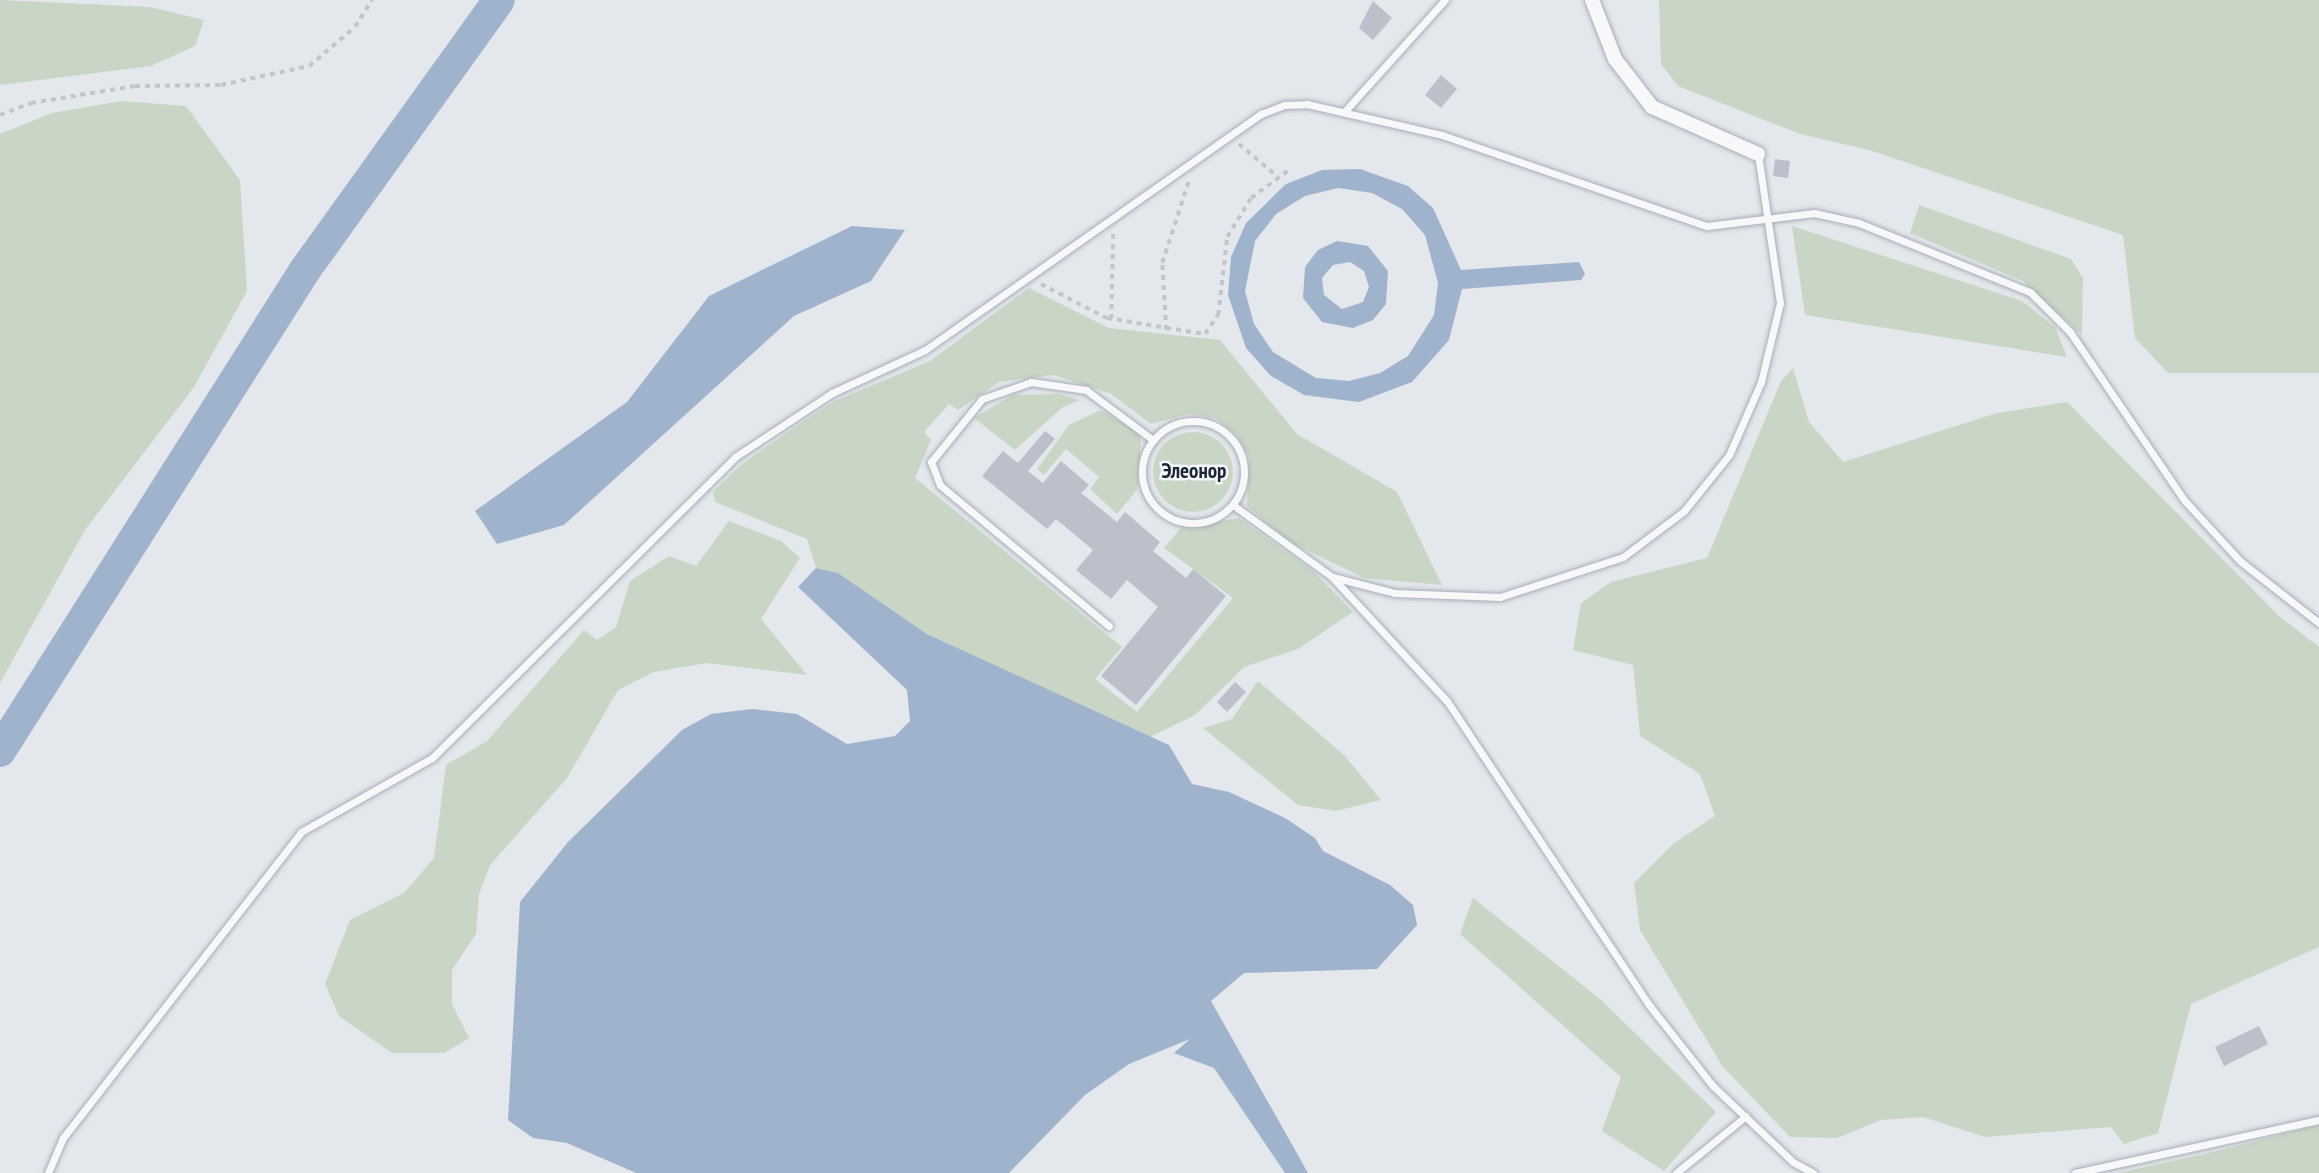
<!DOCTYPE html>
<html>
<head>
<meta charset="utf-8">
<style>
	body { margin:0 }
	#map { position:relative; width:2319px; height:1173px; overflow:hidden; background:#e4e7ec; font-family:"PT Sans Narrow",sans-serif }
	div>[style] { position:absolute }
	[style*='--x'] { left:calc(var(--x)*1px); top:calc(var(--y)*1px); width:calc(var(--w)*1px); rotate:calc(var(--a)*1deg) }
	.green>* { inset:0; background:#c9d6c5 }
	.round { border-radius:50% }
	.water>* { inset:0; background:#9fb4cc }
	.river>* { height:32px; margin:-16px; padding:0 16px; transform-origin:16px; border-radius:16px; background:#9fb4cc }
	.building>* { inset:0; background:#bbc0ca }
	.path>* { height:3.5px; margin-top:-1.75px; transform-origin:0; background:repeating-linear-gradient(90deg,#c2c5cb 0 5px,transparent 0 10px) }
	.roads { filter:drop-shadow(0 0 2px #a9aeb7) drop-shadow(0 0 2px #a9aeb7) }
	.service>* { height:7px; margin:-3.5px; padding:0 3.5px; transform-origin:3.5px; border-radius:3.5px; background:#f7f8fa }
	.service>.ring { margin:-3.5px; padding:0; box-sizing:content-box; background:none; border:7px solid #f7f8fa; border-radius:50% }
	.minor>* { height:14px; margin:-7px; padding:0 7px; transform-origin:7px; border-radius:7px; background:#f7f8fa }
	span { translate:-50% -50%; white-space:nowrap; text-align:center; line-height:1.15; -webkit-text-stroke:5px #f4f6f9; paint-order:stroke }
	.neighbourhood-label { font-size:21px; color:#1d2536; font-weight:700 }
</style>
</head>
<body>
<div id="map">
	<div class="green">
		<div style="clip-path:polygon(0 0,150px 7px,204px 20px,195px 46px,151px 66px,0 85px)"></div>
		<div style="clip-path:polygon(1659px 0,2319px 0,2319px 373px,2168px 373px,2135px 338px,2123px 235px,1869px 150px,1800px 134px,1678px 86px,1661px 64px)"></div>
		<div style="clip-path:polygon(121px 101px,186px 106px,240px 180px,247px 291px,194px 387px,85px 530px,0 683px,0 134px,52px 113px)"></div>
		<div style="clip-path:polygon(1919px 205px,2071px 259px,2083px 278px,2082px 335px,2023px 281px,1910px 233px)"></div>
		<div style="clip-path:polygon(1792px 226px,2022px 301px,2055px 327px,2067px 357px,1805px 315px)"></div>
		<div style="clip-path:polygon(1029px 288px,1109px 328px,1220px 340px,1297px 434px,1397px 492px,1442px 585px,1364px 578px,1290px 542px,1247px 506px,1249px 457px,1236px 434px,1215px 418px,1189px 414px,1151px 424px,1111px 394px,1054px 375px,999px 382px,958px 410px,949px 404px,924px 432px,931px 440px,915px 478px,1122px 647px,1095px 679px,1137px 712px,1233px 598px,1164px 548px,1181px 528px,1239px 518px,1313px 571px,1353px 612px,1298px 649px,1244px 667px,1195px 715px,1148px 738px,927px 634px,838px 573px,816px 568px,807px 539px,715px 502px,713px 492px,742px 464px,801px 423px,835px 401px,930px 361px)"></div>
		<div style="clip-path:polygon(1793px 368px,1809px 422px,1843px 462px,1997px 413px,2067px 402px,2279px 616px,2319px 647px,2319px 947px,2191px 1004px,2158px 1133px,2124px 1144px,2111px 1127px,1985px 1137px,1923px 1117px,1881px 1120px,1837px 1138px,1790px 1137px,1723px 1067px,1640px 930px,1634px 883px,1673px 844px,1715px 816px,1700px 774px,1640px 736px,1633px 665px,1573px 650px,1581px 603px,1611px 582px,1707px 558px,1781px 381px)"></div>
		<div style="clip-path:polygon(1059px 394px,1080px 400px,1063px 407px,1015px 450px,974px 418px,1012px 395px)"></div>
		<div style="clip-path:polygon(1100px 410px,1137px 431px,1141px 441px,1137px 490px,1117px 514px,1090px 489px,1099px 477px,1066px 449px,1044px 475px,1037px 469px,1069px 425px)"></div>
		<div class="round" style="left:1153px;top:432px;width:80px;height:80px"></div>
		<div style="clip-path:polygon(729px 521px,781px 541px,800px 558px,761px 619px,807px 675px,707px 663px,654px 672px,618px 690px,567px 778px,490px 865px,479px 894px,476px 934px,452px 970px,452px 1004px,469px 1038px,444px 1053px,392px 1053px,339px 1016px,325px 984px,350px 920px,404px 893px,434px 858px,446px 765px,487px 741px,584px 630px,597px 640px,616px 627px,630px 581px,669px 556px,696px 566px)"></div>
		<div style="clip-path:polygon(1258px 681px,1345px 756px,1381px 800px,1336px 811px,1298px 805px,1203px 728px,1232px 719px)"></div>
		<div style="clip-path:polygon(1473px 898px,1600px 999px,1716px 1112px,1664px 1171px,1602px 1131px,1621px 1077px,1460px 934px)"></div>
		<div style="clip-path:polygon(2319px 1125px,2319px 1173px,2118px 1173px,2209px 1153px)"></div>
	</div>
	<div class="water">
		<div style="clip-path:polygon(evenodd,1360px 169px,1408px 186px,1433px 208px,1461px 270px,1579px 262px,1585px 274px,1581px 280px,1462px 289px,1449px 340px,1412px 382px,1359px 402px,1304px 395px,1271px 376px,1246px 348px,1228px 295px,1231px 257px,1246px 223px,1286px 184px,1322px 170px,1360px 169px,1338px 188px,1372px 193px,1402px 209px,1425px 235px,1438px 283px,1434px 315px,1408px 356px,1380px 373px,1349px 381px,1316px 378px,1273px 352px,1254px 324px,1245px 291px,1255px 241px,1276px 214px,1305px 196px,1338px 188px)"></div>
		<div style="clip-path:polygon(852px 226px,905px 230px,871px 281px,794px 316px,564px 525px,497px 544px,475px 511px,627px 402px,709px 296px)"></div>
		<div style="clip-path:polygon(evenodd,1337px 241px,1368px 246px,1388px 271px,1386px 304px,1373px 320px,1353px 328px,1322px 322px,1303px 298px,1305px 267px,1318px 250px,1337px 241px,1350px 262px,1364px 271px,1369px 287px,1363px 302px,1342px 309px,1324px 295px,1322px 278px,1333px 265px,1350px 262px)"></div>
		<div style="clip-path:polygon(816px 568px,838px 573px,927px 634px,1169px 745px,1192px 784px,1229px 792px,1285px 818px,1315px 838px,1323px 851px,1390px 885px,1413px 905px,1417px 925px,1377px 969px,1244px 973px,1211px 1001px,1308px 1173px,1285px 1173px,1214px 1068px,1174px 1053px,1190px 1039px,1129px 1064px,1085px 1095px,1009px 1173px,636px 1173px,567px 1143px,533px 1138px,508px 1120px,520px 902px,568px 842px,682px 730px,711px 714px,752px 709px,797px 714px,847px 744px,895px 736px,910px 721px,907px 690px,798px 587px)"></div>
	</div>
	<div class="river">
		<div style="--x:0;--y:751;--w:570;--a:-57.62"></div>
		<div style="--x:305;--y:270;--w:332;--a:-54.3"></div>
	</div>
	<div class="building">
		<div style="clip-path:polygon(1373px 1px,1392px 18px,1373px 40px,1359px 28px)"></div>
		<div style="clip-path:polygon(1441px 75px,1457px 89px,1441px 108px,1425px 95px)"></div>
		<div style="clip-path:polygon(1775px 159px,1790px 161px,1788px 178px,1773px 176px)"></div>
		<div style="clip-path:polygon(1045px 431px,1055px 439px,1028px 471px,1043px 483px,1061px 461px,1089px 485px,1081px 493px,1117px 522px,1125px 512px,1160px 542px,1153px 551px,1186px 578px,1193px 569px,1226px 596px,1136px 705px,1101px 676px,1158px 607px,1127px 580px,1111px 599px,1076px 570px,1093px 550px,1056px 519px,1047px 529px,982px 476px,1003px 451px,1018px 463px)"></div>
		<div style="clip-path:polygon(1235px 682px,1246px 692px,1227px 712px,1217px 702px)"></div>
		<div style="clip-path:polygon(2259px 1026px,2268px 1044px,2224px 1066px,2215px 1047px)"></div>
	</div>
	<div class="path">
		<div style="--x:0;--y:115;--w:33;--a:-21"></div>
		<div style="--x:31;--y:103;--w:105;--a:-9.3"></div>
		<div style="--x:135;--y:86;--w:86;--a:-0.7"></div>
		<div style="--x:221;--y:85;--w:90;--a:-12.2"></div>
		<div style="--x:309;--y:66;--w:60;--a:-40.3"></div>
		<div style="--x:355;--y:27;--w:32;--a:-58"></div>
		<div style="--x:1239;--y:144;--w:51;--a:40.2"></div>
		<div style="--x:1041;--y:284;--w:74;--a:27.3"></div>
		<div style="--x:1107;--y:318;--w:99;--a:9.3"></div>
		<div style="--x:1205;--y:334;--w:23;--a:-56"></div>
		<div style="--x:1218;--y:315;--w:79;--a:-83.4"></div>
		<div style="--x:1227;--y:237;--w:46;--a:-58.4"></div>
		<div style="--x:1251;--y:198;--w:49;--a:-36.6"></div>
		<div style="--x:1111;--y:319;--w:85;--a:-88.7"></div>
		<div style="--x:1166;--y:330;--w:67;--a:-93.4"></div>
		<div style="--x:1162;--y:263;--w:87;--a:-72"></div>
	</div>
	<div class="roads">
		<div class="service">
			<div style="--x:1344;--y:112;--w:151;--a:-48"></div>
			<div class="ring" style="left:1142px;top:421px;width:95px;height:95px"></div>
			<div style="--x:1233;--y:505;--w:122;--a:36"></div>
			<div style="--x:1332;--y:577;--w:169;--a:47.2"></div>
			<div style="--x:1447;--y:701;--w:365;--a:56.4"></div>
			<div style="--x:1649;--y:1005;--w:103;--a:51.7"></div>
			<div style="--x:1713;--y:1086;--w:110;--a:43.5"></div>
			<div style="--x:1793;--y:1162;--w:23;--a:29"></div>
			<div style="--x:1333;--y:577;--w:64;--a:14.5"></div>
			<div style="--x:1395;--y:593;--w:105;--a:2.2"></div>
			<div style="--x:1500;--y:597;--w:129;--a:-18"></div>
			<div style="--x:1623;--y:557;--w:76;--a:-37"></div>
			<div style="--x:1684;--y:511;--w:72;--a:-51.2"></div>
			<div style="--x:1729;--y:455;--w:80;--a:-66.3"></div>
			<div style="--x:1761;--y:382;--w:81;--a:-76.5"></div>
			<div style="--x:1780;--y:303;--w:151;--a:-98.4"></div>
			<div style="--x:1109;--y:626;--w:220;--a:-140.2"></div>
			<div style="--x:940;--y:485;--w:25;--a:-111"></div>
			<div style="--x:931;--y:462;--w:81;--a:-51"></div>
			<div style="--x:982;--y:399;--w:52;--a:-19.1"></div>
			<div style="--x:1031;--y:382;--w:56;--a:8.3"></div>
			<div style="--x:1086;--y:390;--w:84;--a:36.7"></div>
			<div style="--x:48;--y:1173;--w:38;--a:-67"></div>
			<div style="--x:63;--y:1138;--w:388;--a:-52.1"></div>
			<div style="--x:301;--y:832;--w:150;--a:-29.5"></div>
			<div style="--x:432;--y:758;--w:427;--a:-44.8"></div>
			<div style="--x:735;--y:457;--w:116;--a:-33.4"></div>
			<div style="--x:832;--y:393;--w:102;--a:-24.8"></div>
			<div style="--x:925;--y:350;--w:411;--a:-35.1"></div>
			<div style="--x:1261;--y:114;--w:25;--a:-21"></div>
			<div style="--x:1284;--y:105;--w:23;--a:-2"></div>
			<div style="--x:1307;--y:104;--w:139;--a:12.9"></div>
			<div style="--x:1442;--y:135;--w:280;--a:19"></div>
			<div style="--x:1707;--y:226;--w:108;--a:-6.9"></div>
			<div style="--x:1814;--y:213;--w:46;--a:12.5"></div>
			<div style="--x:1859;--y:223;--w:184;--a:22"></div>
			<div style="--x:2030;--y:292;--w:57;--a:45"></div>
			<div style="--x:2070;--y:332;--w:204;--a:55.8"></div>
			<div style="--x:2185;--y:501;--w:81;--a:47.5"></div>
			<div style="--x:2240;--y:561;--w:100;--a:38.1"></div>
			<div style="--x:1676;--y:1173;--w:90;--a:-39.2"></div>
			<div style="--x:2075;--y:1173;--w:250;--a:-12.3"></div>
		</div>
		<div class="minor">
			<div style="--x:1592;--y:0;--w:63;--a:68.7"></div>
			<div style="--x:1615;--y:59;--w:61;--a:52.4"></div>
			<div style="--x:1652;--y:107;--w:116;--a:23.9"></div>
		</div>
	</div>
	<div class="neighbourhood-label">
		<span style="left:1194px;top:471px">Элеонор</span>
	</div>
</div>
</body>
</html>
